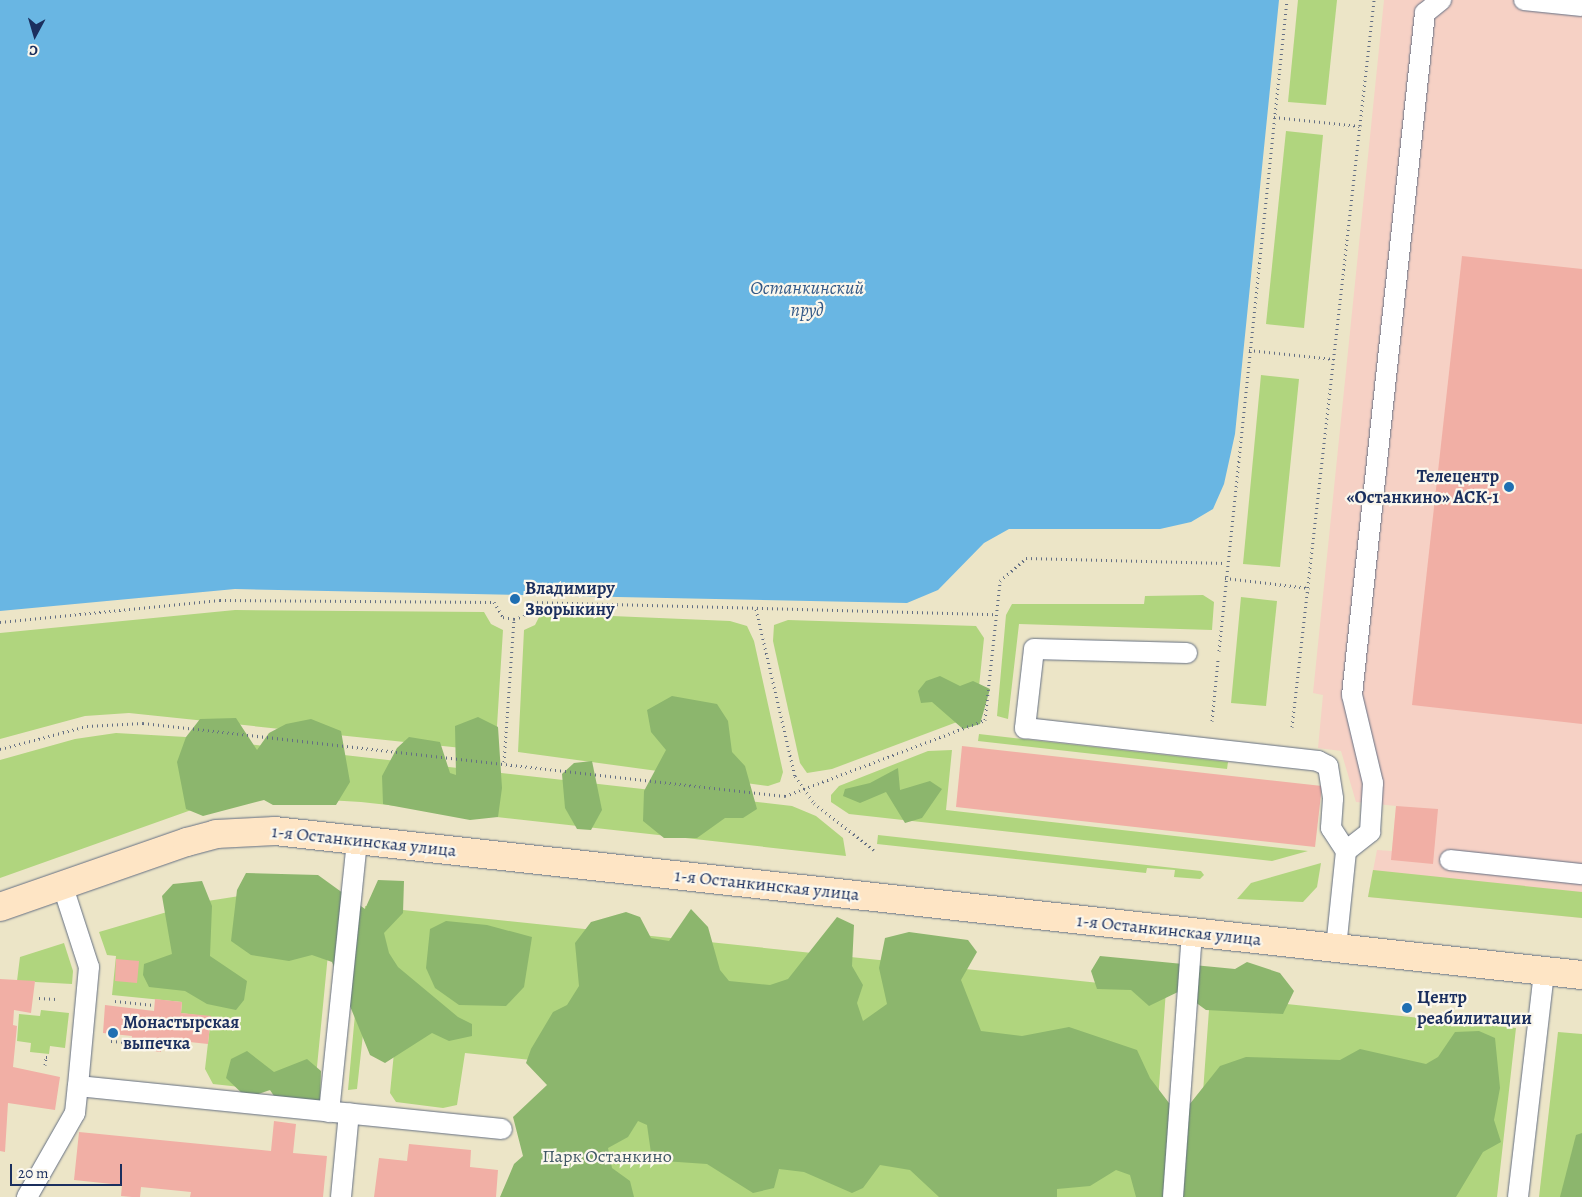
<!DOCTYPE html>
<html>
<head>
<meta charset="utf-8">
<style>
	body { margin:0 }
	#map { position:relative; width:1582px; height:1197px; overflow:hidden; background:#ece5c7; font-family:Alegreya,serif }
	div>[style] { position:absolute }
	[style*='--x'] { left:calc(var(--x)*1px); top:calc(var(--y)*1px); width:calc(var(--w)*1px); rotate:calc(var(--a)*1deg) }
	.built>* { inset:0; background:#f6d1c5 }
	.green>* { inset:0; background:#b0d57e }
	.forest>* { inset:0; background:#8cb66d }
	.water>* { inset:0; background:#69b6e3 }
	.building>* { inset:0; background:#f1afa5 }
	.path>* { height:3px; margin-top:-1.5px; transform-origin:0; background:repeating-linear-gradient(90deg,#646f83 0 1px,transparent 0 5px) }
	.roads { filter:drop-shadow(0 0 1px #646f83) drop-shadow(0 0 1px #646f83) }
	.lane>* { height:20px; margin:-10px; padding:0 10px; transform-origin:10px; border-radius:10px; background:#fff }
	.secondary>* { height:28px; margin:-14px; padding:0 14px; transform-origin:14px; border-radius:14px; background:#fee5c5 }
	.dots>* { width:14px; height:14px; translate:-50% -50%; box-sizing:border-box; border:2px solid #fbf7ec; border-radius:50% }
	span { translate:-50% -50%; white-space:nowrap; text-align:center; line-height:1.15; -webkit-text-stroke:4.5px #fbf7ec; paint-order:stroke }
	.poi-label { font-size:18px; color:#1b2f5e; font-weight:700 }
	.right { translate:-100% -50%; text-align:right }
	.left { translate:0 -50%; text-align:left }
	.street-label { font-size:18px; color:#1b2f5e }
	.park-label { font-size:18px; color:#405866 }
	.water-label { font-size:19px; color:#325886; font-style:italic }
	.north { position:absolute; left:10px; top:10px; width:50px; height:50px; -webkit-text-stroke:4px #fbf7ec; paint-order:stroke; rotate:186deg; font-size:14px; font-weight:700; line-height:20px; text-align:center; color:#1b2f5e }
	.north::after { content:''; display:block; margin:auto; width:18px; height:22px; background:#1b2f5e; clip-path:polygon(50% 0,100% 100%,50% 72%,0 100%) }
	.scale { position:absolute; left:10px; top:1164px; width:112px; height:22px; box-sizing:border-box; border:2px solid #1b2f5e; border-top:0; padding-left:6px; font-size:15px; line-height:18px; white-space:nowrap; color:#1b2f5e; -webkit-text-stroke:4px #fbf7ec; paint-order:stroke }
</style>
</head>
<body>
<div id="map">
	<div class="built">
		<div style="clip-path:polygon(1384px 0,1582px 0,1582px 918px,1368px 897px,1377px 850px,1392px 851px,1396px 806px,1356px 802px,1341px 751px,1318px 748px,1323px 695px,1313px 693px)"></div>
	</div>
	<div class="green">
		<div style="clip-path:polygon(1298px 0,1337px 0,1326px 105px,1288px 102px)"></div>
		<div style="clip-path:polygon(1286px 131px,1323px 135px,1304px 328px,1266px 324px)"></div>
		<div style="clip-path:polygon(1261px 375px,1299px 379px,1280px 567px,1243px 564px)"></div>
		<div style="clip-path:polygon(1203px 595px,1214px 602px,1212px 630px,1019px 624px,1008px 719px,997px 716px,1006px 615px,1012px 604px,1144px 604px,1145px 596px)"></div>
		<div style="clip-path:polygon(1241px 597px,1277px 601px,1266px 706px,1231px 703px)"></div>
		<div style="clip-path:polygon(235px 610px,484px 612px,491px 624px,503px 630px,496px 742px,481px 750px,129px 713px,85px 716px,0 739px,0 633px)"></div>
		<div style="clip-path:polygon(541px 613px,730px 621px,747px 626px,754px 641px,783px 772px,780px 782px,768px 786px,518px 752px,524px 630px,535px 625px)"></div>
		<div style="clip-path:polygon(788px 620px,976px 626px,984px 638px,977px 706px,965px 719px,832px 769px,807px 773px,800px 763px,773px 641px,774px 625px)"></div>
		<div style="clip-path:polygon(116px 733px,186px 737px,792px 806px,816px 816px,843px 838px,846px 856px,361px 802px,277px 797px,211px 803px,0 878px,0 760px,75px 739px)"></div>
		<div style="clip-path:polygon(979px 734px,1228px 762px,1227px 769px,978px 741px)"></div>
		<div style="clip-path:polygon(952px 750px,946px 810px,1308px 851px,1272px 861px,849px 814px,831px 802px,831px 795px,839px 786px,928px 751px)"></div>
		<div style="clip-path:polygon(878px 835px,1201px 871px,1204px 875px,1200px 879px,1174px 877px,1175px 870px,1147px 868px,1146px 873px,877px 844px)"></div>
		<div style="clip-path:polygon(1321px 863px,1317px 887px,1303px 902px,1237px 899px,1251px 883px)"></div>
		<div style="clip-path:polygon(1373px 870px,1582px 892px,1582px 918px,1368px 897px)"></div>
		<div style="clip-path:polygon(246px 895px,333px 903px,316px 1077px,296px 1093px,213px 1084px,205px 1069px,211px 1017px,181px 1013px,182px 1002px,112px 995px,116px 956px,107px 955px,99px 932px,201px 902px)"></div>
		<div style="clip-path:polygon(365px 906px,1166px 990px,1153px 1170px,1197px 1175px,1210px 996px,1516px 1028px,1497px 1197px,556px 1197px,549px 1062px,465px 1053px,457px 1105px,443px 1108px,396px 1102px,390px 1093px,400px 992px,368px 989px,357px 1089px,348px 1090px)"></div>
		<div style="clip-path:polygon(64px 943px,73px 971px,72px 984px,17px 981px,20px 957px)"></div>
		<div style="clip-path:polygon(41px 1010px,69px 1013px,65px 1048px,50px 1046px,49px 1054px,30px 1052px,31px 1043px,17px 1041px,19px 1014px,40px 1016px)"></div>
		<div style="clip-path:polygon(1558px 1032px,1582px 1034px,1582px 1197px,1539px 1197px)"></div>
	</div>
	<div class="forest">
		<div style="clip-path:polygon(940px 676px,960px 686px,973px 681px,990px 689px,980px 724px,963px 729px,932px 702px,921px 703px,918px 691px,926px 681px)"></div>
		<div style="clip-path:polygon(672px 696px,717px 704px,728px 721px,732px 752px,745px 766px,757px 809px,743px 818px,725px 818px,697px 838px,664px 838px,643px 821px,644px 791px,666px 750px,651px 732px,647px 710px)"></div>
		<div style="clip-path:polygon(478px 717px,498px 727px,502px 788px,498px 817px,470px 820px,383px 804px,382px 776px,397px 748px,409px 737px,440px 742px,450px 773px,456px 775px,455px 726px)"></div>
		<div style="clip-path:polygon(236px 718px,257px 750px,269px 733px,286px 724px,311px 719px,341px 731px,350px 782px,336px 805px,273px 805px,264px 800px,203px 816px,186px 809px,177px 762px,186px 737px,200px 719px)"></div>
		<div style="clip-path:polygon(592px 761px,602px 810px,591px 830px,577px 829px,565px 808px,562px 774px,574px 763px)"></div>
		<div style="clip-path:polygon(898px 768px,900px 790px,930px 781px,942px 789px,922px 818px,905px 823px,886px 792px,860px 803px,843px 796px,845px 789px,870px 783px)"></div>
		<div style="clip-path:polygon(246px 873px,318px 875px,365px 909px,378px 880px,404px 881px,403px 913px,384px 933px,389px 953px,398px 967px,458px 1017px,472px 1024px,472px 1036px,449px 1041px,432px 1033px,385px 1063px,370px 1055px,332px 962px,312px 955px,289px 961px,251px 955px,231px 941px,237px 890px)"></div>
		<div style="clip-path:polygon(202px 881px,212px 906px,210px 956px,247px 981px,244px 1000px,236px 1010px,207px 1004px,185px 991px,149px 987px,143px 975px,144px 964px,172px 954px,162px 896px,173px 884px)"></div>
		<div style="clip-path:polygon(691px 909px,708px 927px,720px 970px,729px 981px,770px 985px,788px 979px,837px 917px,854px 925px,852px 966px,863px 985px,857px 1003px,863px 1021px,887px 1004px,879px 968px,885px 938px,909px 932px,968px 940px,977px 952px,961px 980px,981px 1031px,1022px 1036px,1069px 1027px,1137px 1050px,1150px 1078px,1169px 1103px,1189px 1105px,1220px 1066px,1246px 1057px,1340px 1060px,1360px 1049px,1426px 1064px,1438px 1057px,1455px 1032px,1479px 1031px,1495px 1038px,1500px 1088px,1494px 1120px,1501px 1142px,1483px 1152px,1456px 1197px,1136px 1197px,1130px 1175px,1116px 1170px,1090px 1186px,1057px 1189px,1057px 1197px,939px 1197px,910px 1170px,880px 1165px,863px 1188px,852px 1193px,804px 1172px,779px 1169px,774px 1188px,753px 1193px,707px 1164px,663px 1161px,651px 1153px,647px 1125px,638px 1121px,628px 1137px,608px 1148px,612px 1168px,630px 1181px,634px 1197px,500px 1197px,514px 1164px,523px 1156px,513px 1117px,547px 1085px,526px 1063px,531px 1049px,553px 1012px,567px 1005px,579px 986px,575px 943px,591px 922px,626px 912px,640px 917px,651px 938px,669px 941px)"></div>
		<div style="clip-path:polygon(446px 921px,487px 925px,532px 937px,524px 987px,506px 1006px,459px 1005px,435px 988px,426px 968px,430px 929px)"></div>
		<div style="clip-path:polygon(1100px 956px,1235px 969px,1247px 962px,1280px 973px,1294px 991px,1283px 1014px,1206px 1010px,1180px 991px,1149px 1006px,1131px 990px,1097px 989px,1091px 971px)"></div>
		<div style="clip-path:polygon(247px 1051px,274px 1072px,307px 1059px,321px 1071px,320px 1102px,280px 1105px,270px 1090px,247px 1098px,226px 1078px,231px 1059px)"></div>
		<div style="clip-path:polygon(1582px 1133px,1582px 1197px,1560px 1197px,1576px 1135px)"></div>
	</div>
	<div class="water">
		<div style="clip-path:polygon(0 0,1279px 0,1235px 434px,1224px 484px,1213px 509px,1191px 522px,1160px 529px,1009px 529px,984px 543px,938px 590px,907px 603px,235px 589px,0 611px)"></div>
	</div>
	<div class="building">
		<div style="clip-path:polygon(1462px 256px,1582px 269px,1582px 724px,1412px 705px)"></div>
		<div style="clip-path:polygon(962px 746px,1322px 786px,1315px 847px,956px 807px)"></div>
		<div style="clip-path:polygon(1396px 806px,1438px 809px,1433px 864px,1391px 860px)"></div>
		<div style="clip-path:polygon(116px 959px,139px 961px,137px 983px,115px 981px)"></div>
		<div style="clip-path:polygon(0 979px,35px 981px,31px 1013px,14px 1010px,13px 1025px,17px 1026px,13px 1067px,60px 1077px,55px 1110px,8px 1103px,5px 1152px,0 1151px)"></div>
		<div style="clip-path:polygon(155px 999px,182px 1002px,181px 1013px,211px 1016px,208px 1044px,162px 1039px,161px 1052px,130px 1048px,132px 1036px,103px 1033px,105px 1005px,154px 1011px)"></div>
		<div style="clip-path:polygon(274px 1121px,296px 1124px,293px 1153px,327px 1156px,323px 1197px,190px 1197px,191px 1192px,141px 1187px,140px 1197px,132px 1197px,121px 1196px,122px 1185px,74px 1180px,79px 1132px,271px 1151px)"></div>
		<div style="clip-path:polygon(409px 1144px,471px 1150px,470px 1167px,498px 1170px,496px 1197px,374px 1197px,379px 1158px,407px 1161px)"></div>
	</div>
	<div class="path">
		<div style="--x:1274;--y:117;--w:86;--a:6"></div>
		<div style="--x:1249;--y:350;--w:85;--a:6"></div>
		<div style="--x:1225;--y:578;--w:85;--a:6.8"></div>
		<div style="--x:756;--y:609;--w:171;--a:76.9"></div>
		<div style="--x:795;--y:776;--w:33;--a:55"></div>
		<div style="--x:814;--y:803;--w:76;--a:38.1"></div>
		<div style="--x:0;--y:622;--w:221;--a:-5.7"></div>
		<div style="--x:220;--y:600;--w:274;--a:0.4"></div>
		<div style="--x:494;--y:602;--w:17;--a:59"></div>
		<div style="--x:503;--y:617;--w:11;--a:10"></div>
		<div style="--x:514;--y:619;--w:10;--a:-17"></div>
		<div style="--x:524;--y:616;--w:16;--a:-60"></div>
		<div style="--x:532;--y:602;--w:464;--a:1.5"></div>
		<div style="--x:1219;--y:651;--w:655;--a:-84.04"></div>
		<div style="--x:1212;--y:721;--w:61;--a:-84.4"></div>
		<div style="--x:1292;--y:727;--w:732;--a:-83.56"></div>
		<div style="--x:0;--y:749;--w:90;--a:-14.8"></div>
		<div style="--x:87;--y:726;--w:56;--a:-3.1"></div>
		<div style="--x:143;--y:723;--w:646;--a:6.49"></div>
		<div style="--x:785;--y:796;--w:214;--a:-20.8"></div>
		<div style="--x:985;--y:720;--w:140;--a:-83.8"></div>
		<div style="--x:1000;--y:581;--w:35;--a:-41"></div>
		<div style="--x:1026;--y:558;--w:200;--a:1.4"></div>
		<div style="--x:504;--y:762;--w:143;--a:-86"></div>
		<div style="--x:39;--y:998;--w:17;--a:3"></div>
		<div style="--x:115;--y:1001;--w:39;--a:6"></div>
		<div style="--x:111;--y:1041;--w:16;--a:4"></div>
		<div style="--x:45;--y:1065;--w:8;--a:-83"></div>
		<div style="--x:46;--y:1057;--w:4;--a:0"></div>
	</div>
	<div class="roads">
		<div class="lane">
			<div style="--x:1524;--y:0;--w:58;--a:5.9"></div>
			<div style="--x:1187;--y:653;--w:153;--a:-178.5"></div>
			<div style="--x:1034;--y:649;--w:80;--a:96.5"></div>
			<div style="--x:1025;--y:728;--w:295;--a:6.4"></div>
			<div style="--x:1318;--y:761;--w:11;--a:27"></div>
			<div style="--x:1328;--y:766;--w:33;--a:81"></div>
			<div style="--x:1333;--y:799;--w:29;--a:94"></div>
			<div style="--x:1331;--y:828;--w:27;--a:57"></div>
			<div style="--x:1450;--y:860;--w:133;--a:6.1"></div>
			<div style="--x:62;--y:884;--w:87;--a:72"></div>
			<div style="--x:89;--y:967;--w:120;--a:95.3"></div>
			<div style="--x:1336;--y:948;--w:98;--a:-84.1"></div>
			<div style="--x:1346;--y:851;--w:31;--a:-38"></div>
			<div style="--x:1370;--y:832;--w:49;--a:-86.5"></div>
			<div style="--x:1373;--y:783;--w:90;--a:-103.4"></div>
			<div style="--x:1352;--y:695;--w:686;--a:-83.89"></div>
			<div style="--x:1425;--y:13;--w:21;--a:-39"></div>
			<div style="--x:329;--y:1112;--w:274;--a:-84.1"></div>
			<div style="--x:27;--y:1197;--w:97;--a:-60.3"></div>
			<div style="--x:75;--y:1113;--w:27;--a:-84"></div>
			<div style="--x:78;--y:1086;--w:426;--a:5.8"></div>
			<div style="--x:341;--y:1197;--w:84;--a:-84.6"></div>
			<div style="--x:1173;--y:1197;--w:265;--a:-85.9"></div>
			<div style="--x:1518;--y:1197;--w:227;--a:-83.4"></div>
		</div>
		<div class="secondary">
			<div style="--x:0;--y:907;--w:198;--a:-19.2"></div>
			<div style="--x:187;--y:842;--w:30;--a:-15"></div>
			<div style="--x:216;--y:834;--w:59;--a:-2.9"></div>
			<div style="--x:275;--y:831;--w:1315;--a:6.29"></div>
		</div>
	</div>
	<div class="dots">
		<div style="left:1509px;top:487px;background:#1f6fb2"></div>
		<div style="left:515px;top:599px;background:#1f6fb2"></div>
		<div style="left:1407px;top:1008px;background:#1f6fb2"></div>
		<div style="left:113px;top:1033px;background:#1f6fb2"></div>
	</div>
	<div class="poi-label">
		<span class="right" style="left:1499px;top:487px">Телецентр<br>«Останкино» АСК-1</span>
		<span class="left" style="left:525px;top:599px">Владимиру<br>Зворыкину</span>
		<span class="left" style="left:1417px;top:1008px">Центр<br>реабилитации</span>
		<span class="left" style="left:123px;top:1033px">Монастырская<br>выпечка</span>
	</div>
	<div class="street-label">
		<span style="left:364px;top:841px;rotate:6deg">1-я Останкинская улица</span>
		<span style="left:767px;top:885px;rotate:6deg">1-я Останкинская улица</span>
		<span style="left:1169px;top:930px;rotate:6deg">1-я Останкинская улица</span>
	</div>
	<div class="park-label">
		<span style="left:607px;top:1156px">Парк Останкино</span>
	</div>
	<div class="water-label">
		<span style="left:807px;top:300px">Останкинский<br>пруд</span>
	</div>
	<div class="north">С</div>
	<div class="scale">20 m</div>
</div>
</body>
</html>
